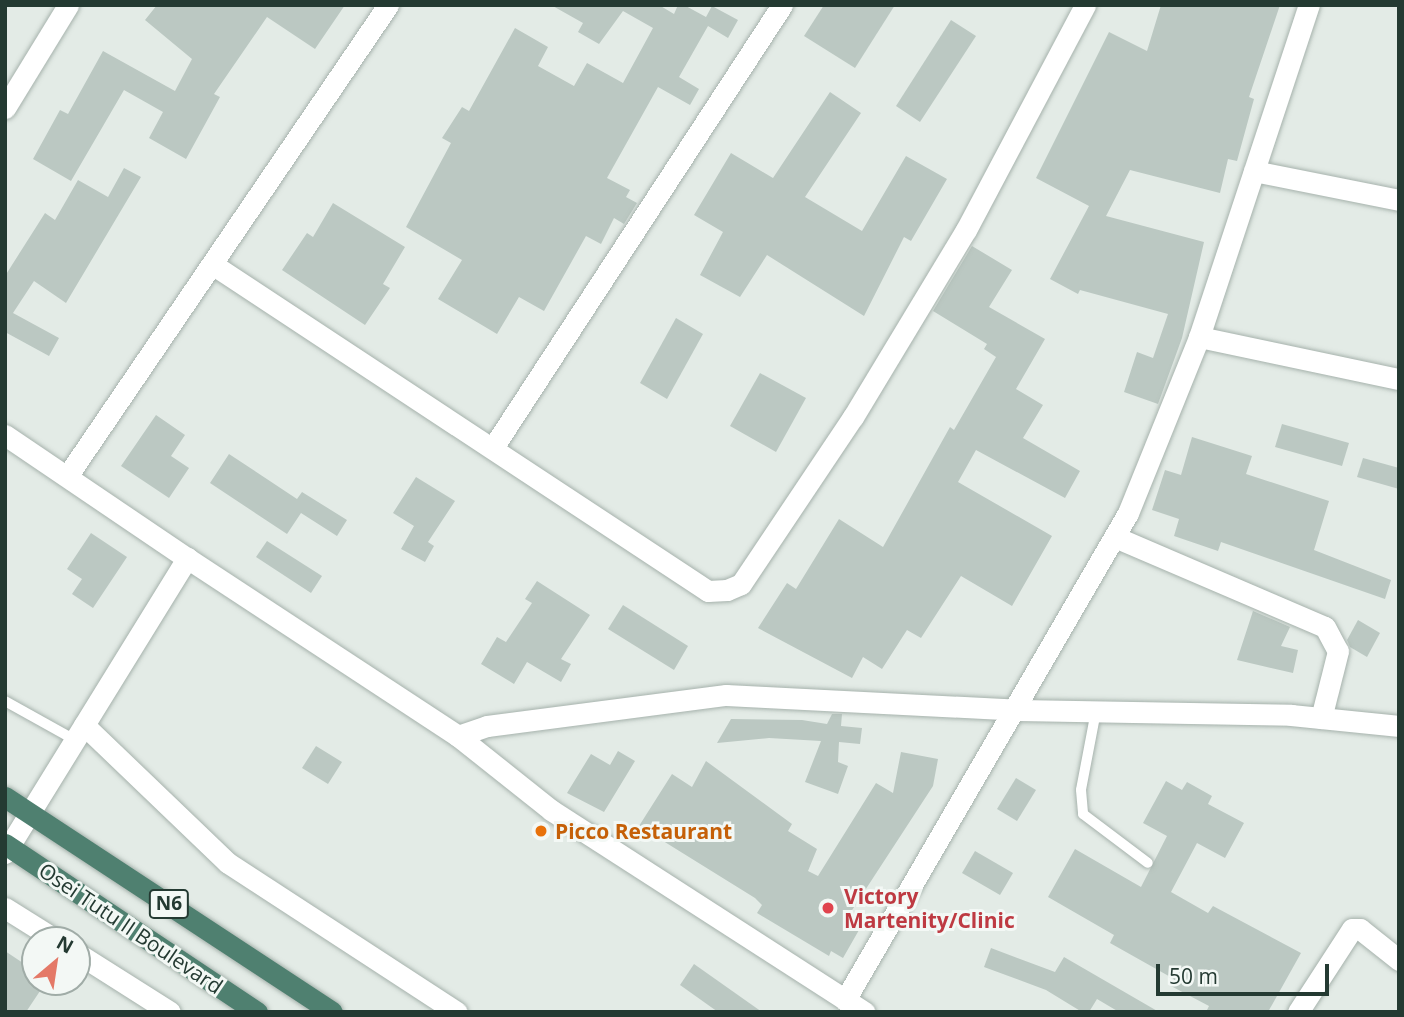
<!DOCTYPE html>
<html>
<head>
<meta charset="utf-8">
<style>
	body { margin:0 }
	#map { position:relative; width:1404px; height:1017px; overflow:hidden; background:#e3ebe6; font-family:"Open Sans",sans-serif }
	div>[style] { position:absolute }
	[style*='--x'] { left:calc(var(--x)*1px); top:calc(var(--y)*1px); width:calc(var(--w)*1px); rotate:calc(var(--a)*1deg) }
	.building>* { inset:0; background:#bbc8c2 }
	.roads { filter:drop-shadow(0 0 2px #a6b2ac) drop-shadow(0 0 2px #a6b2ac) }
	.service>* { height:10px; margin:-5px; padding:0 5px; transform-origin:5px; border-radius:5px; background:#fff }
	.minor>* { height:21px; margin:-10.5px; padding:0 10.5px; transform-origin:10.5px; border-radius:10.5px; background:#fff }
	.tertiary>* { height:21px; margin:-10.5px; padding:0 10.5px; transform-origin:10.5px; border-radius:10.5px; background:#fff }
	.trunk>* { height:21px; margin:-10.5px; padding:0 10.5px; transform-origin:10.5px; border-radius:10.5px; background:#4f8070 }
	.dots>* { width:19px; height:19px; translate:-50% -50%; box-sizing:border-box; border:4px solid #f3f8f5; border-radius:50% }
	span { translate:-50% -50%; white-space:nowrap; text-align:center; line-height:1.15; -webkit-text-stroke:6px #f3f8f5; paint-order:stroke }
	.shield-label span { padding:2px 5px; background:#f3f8f5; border:2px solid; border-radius:5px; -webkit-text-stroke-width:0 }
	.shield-label { font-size:19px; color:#243a32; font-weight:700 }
	.food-label { font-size:21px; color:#c56008; font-weight:700 }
	.left { translate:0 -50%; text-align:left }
	.health-label { font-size:21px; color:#be3a42; font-weight:700 }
	.street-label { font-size:21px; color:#243a32 }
	.frame { position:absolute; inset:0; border:7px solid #243a32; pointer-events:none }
	.north { position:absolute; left:21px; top:926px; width:70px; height:70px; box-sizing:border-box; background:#f3f8f5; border:2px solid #a0aca7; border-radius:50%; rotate:29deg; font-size:19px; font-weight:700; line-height:28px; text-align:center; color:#243a32 }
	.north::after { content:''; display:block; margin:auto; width:24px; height:32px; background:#e47967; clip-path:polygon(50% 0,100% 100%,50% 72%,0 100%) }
	.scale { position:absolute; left:1156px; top:964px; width:173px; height:32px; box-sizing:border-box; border:4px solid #243a32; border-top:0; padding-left:9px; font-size:21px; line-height:24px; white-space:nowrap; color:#243a32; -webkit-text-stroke:5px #f3f8f5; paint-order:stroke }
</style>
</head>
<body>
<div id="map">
	<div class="building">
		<div style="clip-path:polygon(157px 5px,345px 5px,315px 49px,267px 17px,214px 94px,220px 97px,186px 159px,149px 138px,163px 112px,124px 90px,71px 181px,33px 159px,60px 110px,68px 114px,103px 51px,175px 91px,192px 59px,145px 20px)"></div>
		<div style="clip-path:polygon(551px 5px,659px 5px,674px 14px,678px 5px,684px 5px,706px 17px,712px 6px,738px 20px,728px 38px,708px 26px,679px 77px,699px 89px,690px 105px,658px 87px,607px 178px,630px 190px,626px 197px,637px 203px,624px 224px,614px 218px,601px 244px,586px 236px,544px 311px,519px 297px,497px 334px,438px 299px,462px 260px,406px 227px,451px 143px,442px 138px,462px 107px,469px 111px,515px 28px,548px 47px,538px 66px,574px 86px,587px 63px,623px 83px,653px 28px,623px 11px,599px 44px,578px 32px,583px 23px)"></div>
		<div style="clip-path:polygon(824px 5px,895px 5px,855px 68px,804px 36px)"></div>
		<div style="clip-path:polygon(1161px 5px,1280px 5px,1249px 97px,1254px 99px,1237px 161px,1228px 159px,1220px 193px,1130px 170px,1106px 216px,1204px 242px,1182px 338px,1158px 404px,1124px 392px,1137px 352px,1153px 358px,1168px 314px,1080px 290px,1078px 294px,1050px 279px,1089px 206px,1036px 178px,1109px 32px,1147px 51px)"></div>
		<div style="clip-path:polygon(951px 20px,976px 36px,920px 122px,896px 106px)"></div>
		<div style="clip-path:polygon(830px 92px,861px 113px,805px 197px,862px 231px,906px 156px,947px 179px,911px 241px,904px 237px,864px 316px,767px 255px,740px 297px,700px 275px,723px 232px,694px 215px,731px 153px,773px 178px)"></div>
		<div style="clip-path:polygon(124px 168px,141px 177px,66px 303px,34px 281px,13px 313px,59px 338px,49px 356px,5px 332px,5px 276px,45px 213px,55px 220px,78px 180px,108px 197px)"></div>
		<div style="clip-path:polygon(333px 203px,405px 247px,383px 284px,390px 288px,365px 325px,282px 270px,307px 233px,313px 237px)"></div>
		<div style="clip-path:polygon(972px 246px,1012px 270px,989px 307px,1045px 339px,1016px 389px,1043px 405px,1023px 438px,1080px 471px,1065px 498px,976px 450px,958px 482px,1052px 536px,1012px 606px,961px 576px,921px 638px,907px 630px,882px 669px,863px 657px,852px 678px,758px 628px,787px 583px,796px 589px,839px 519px,883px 547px,950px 427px,954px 430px,996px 357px,984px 349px,987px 344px,933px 311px)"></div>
		<div style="clip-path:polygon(676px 318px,703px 334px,667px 399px,640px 383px)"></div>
		<div style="clip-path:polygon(760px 373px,806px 398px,776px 452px,730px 426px)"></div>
		<div style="clip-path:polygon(156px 415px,185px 435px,171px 456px,189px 468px,169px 498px,121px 466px)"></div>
		<div style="clip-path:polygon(1282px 424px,1349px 443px,1342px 466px,1275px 447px)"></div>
		<div style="clip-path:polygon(1192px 437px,1252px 456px,1246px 474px,1329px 501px,1314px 550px,1391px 580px,1385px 599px,1221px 542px,1218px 551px,1174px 536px,1179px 519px,1152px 510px,1165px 470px,1181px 475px)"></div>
		<div style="clip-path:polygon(229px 454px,297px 499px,302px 492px,347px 520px,337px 536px,301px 513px,287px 534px,210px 483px)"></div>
		<div style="clip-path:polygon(1363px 458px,1399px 468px,1399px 489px,1357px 477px)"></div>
		<div style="clip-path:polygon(416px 477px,455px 501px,428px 542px,434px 546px,425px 562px,401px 549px,414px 526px,393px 513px)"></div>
		<div style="clip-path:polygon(91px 533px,127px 557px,93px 608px,72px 594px,82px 579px,67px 569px)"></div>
		<div style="clip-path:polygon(267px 541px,322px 576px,311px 593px,256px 557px)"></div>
		<div style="clip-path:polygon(537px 581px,590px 615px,561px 659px,571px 664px,561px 682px,527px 662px,514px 684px,481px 664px,497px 637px,506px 642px,532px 603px,525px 599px)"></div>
		<div style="clip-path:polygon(623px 605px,688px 646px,674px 670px,608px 629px)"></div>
		<div style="clip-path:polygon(1253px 611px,1290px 627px,1281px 646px,1298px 650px,1293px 673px,1237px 660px)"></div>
		<div style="clip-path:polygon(1358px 620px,1380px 633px,1367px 657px,1350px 647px,1347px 640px)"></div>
		<div style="clip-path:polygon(832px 714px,842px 714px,841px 726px,862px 728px,860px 744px,839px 742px,838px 762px,848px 766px,838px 794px,805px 782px,821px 741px,769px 738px,717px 743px,731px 719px,802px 720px,827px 724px)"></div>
		<div style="clip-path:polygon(316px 746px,342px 762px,328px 784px,302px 768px)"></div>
		<div style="clip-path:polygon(618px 751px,635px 761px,604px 812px,567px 793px,591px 754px,610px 765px)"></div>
		<div style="clip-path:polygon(901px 752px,938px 759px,933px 786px,845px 921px,859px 930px,843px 958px,831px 951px,829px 956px,757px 913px,762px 905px,755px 898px,639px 826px,672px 774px,692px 787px,706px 761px,792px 824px,788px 831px,817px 849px,808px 871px,818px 876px,876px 783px,893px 793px)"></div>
		<div style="clip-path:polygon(1016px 778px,1036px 790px,1017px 821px,997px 809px)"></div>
		<div style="clip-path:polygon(1166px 781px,1182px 790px,1187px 782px,1212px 796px,1208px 804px,1244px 823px,1225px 858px,1197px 843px,1171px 892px,1208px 913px,1213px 906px,1301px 953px,1268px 1012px,1206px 1012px,1209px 1006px,1171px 986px,1174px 979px,1110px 943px,1114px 935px,1048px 897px,1075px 849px,1141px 887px,1167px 836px,1143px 823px)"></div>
		<div style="clip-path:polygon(975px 851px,1013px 873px,1000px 895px,962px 873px)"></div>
		<div style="clip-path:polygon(991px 948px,1055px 972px,1064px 957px,1159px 1012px,1119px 1012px,1097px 999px,1089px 1012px,1082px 1012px,1046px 990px,984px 967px)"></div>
		<div style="clip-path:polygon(5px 951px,35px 971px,35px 982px,46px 982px,26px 1012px,5px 1012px)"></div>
		<div style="clip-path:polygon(694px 964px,762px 1012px,718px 1012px,680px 985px)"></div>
	</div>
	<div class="roads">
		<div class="service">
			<div style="--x:5;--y:701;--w:80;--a:29.1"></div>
			<div style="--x:1096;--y:711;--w:80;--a:100.8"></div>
			<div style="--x:1081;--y:790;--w:24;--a:85"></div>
			<div style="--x:1083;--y:814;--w:81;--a:37"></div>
		</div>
		<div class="minor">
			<div style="--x:5;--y:108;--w:121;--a:-58.5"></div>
			<div style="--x:1254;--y:171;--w:148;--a:11.3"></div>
			<div style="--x:212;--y:264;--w:594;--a:33.4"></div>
			<div style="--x:708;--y:591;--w:19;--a:-3"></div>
			<div style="--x:727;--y:590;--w:15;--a:-23"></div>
			<div style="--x:741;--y:584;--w:201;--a:-56.2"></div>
			<div style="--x:853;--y:417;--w:218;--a:-58.9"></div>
			<div style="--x:966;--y:230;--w:255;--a:-62.1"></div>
			<div style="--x:1199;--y:337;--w:204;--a:11.9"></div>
			<div style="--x:5;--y:435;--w:220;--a:34.1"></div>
			<div style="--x:494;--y:446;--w:527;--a:-56.85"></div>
			<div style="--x:68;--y:475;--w:569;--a:-55.75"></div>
			<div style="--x:1115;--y:537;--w:228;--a:23.2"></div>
			<div style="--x:1325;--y:627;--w:27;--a:62"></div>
			<div style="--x:1338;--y:651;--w:69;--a:104.2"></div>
			<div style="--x:84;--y:725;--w:199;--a:43.8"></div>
			<div style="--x:228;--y:863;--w:273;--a:33.1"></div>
			<div style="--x:458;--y:736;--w:31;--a:-19"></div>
			<div style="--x:487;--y:726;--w:241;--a:-7.4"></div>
			<div style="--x:726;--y:695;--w:292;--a:2.9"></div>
			<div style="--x:1018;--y:710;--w:273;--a:1"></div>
			<div style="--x:1291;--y:715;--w:109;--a:5.8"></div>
			<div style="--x:5;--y:908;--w:60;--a:32.1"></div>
			<div style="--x:77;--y:953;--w:110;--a:32.4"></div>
			<div style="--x:845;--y:1000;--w:563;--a:-59.84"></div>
			<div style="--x:1128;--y:513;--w:190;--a:-68"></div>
			<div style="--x:1199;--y:337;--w:350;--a:-71.7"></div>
			<div style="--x:1298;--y:1012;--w:99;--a:-57"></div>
			<div style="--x:1352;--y:929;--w:8;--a:0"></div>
			<div style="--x:1360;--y:929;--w:50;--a:38.5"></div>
		</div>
		<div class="tertiary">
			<div style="--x:5;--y:853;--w:347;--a:-58.3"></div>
			<div style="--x:187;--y:558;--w:324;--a:33.3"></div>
			<div style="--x:458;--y:736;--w:119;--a:38.5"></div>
			<div style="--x:551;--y:810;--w:373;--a:32.8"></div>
		</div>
		<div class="trunk">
			<div style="--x:5;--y:797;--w:391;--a:33.3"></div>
			<div style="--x:5;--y:844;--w:303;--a:33.7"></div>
		</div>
	</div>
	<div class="dots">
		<div style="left:541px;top:831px;background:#e8710a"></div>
		<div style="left:828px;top:908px;background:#e0444e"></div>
	</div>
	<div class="shield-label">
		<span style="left:169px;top:904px">N6</span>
	</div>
	<div class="food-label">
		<span class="left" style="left:555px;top:831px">Picco Restaurant</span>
	</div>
	<div class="health-label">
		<span class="left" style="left:844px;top:908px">Victory<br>Martenity/Clinic</span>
	</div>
	<div class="street-label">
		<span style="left:131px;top:928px;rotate:34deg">Osei Tutu II Boulevard</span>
	</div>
	<div class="frame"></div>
	<div class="north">N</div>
	<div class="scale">50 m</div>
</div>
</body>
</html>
